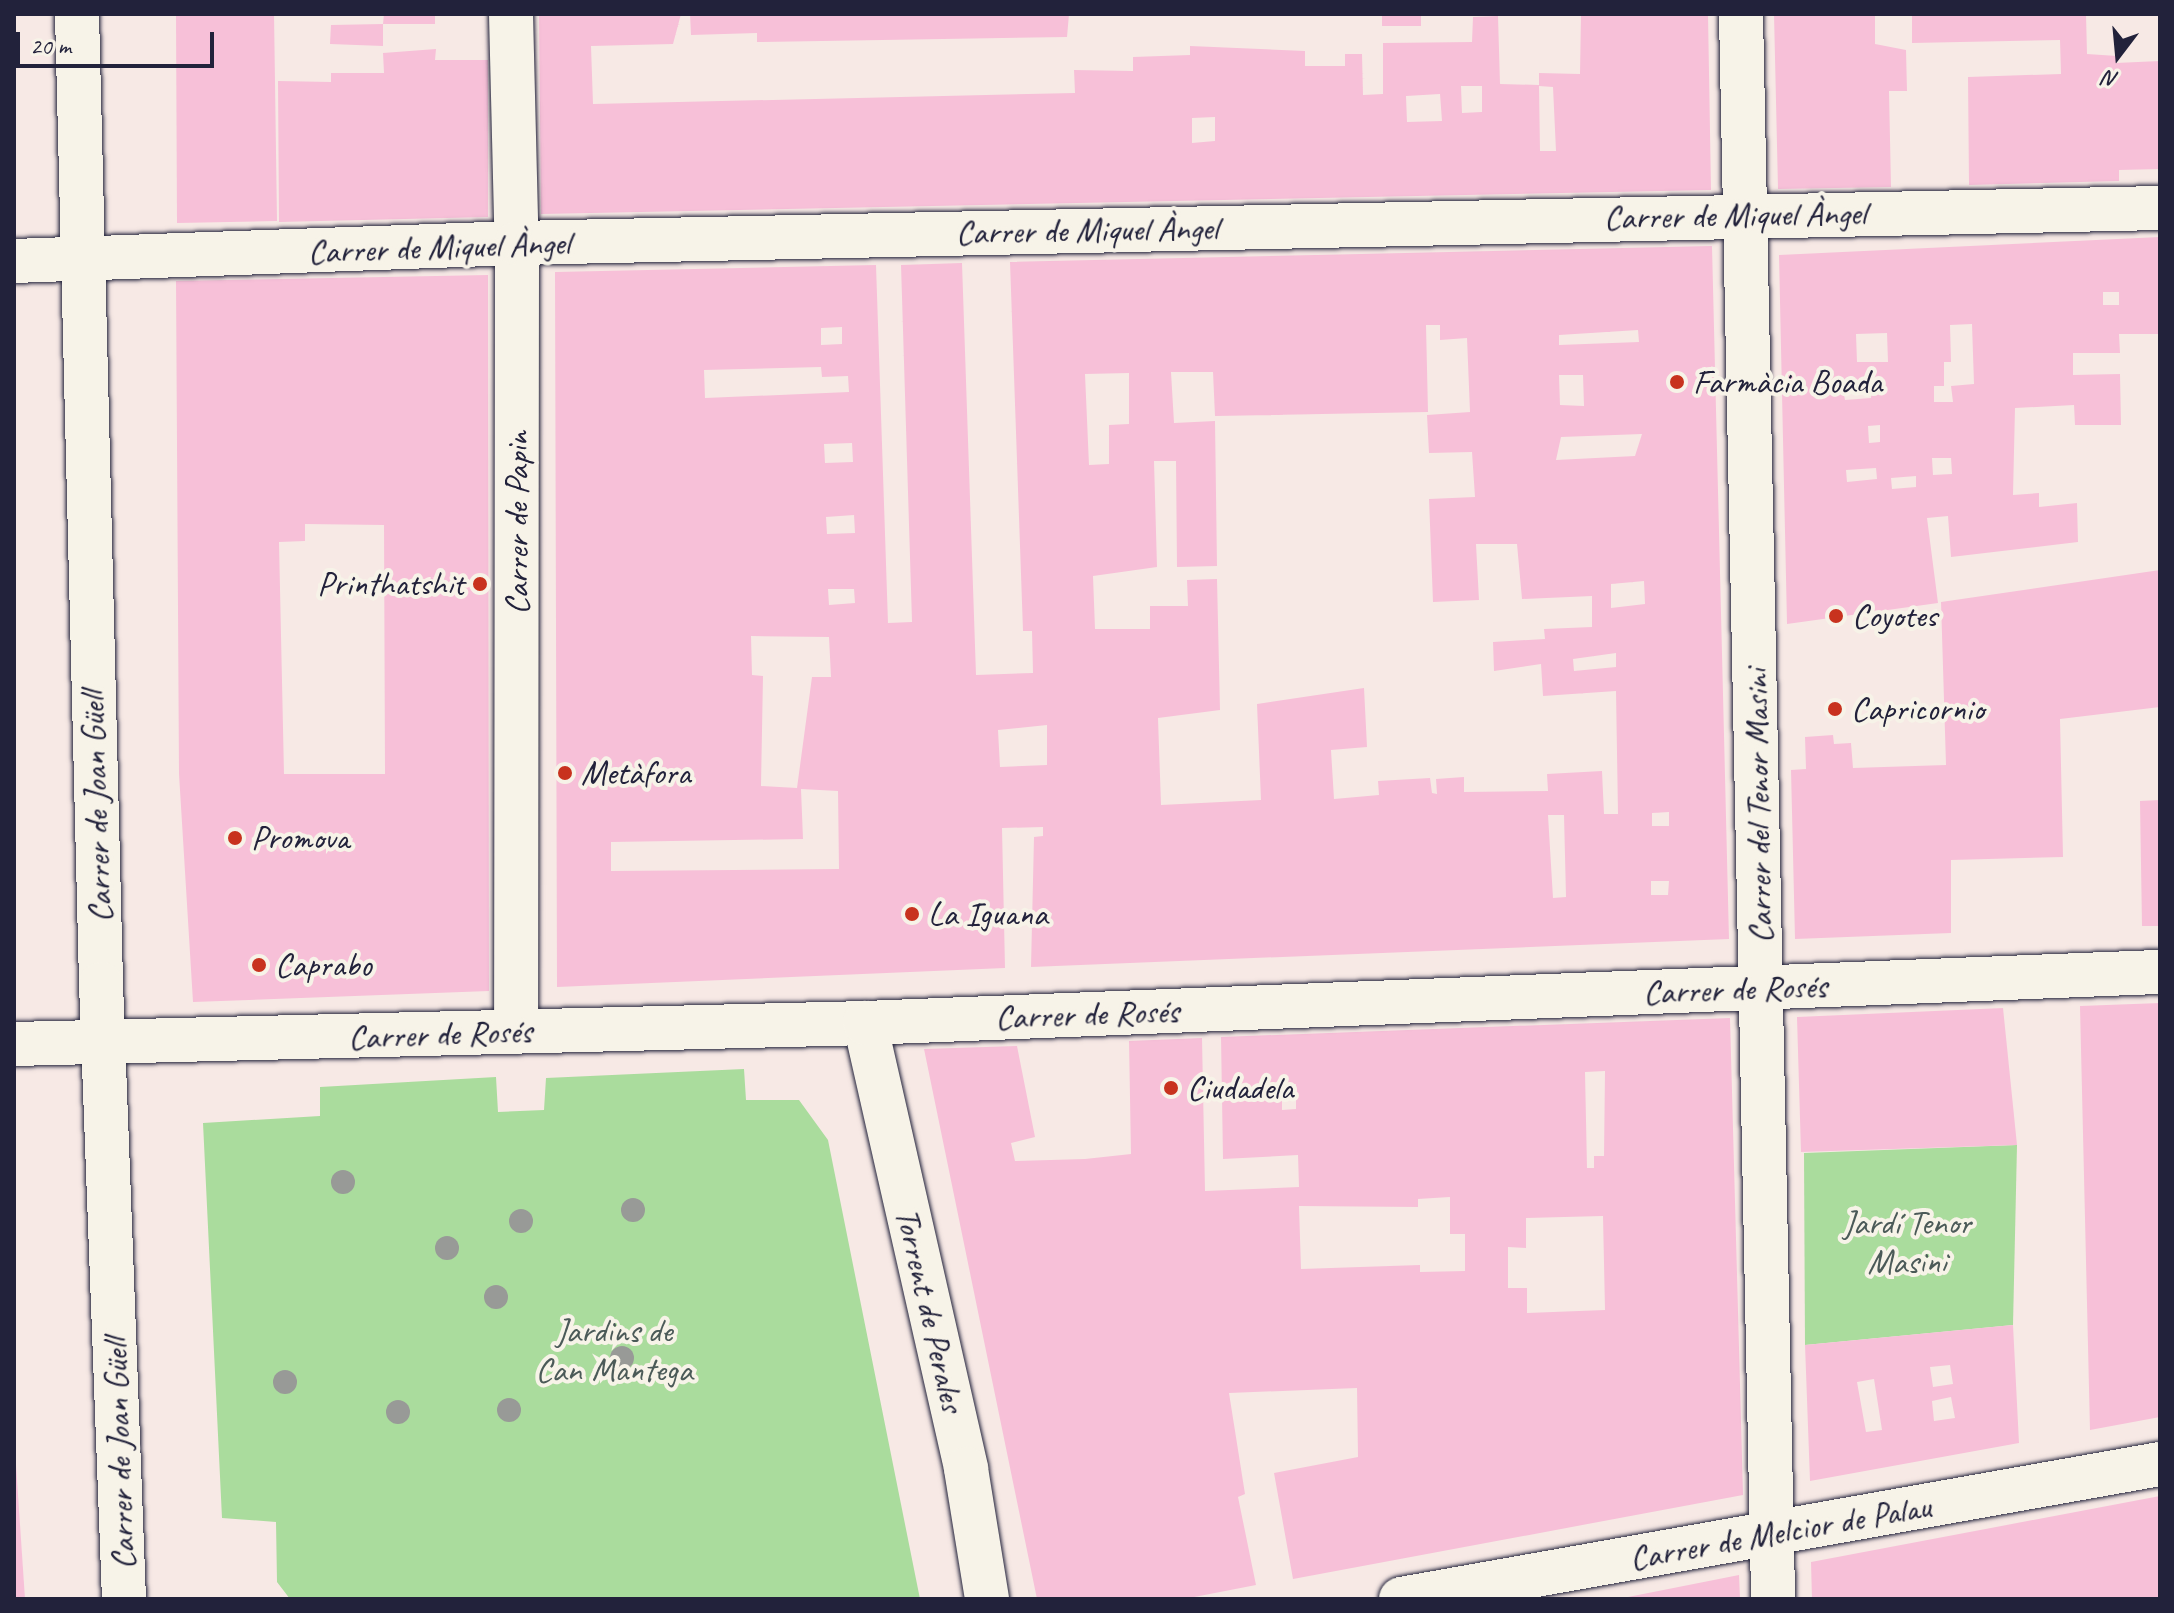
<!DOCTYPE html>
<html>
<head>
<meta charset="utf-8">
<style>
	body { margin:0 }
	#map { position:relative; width:2174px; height:1613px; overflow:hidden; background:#f7e9e5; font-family:Caveat,sans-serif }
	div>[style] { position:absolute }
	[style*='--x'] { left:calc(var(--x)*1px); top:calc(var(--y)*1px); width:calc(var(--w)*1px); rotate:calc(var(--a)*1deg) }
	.green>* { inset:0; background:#aadc9d }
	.building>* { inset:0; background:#f7c0d8 }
	.roads { filter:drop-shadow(0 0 2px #22223b) drop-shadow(0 0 2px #22223b) }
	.street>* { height:44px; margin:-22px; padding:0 22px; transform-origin:22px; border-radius:22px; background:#f7f3e8 }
	.trees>* { width:24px; height:24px; margin:-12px; border-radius:50%; background:#989a97 }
	.dots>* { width:22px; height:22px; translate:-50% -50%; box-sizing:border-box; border:4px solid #f7f3e8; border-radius:50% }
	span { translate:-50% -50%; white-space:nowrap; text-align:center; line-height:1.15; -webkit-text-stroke:8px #f7f3e8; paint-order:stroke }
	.street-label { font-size:34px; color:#22223b }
	.poi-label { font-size:34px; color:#22223b }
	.left { translate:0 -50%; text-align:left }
	.right { translate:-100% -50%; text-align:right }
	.park-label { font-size:34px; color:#4b5a58 }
	.frame { position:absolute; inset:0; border:16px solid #22223b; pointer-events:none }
	.north { position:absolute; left:2078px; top:16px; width:80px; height:80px; -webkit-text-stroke:6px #f7f3e8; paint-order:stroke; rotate:196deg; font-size:22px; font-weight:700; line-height:32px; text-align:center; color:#22223b }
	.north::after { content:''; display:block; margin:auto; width:28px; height:36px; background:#22223b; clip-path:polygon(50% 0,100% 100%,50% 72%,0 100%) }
	.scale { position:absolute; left:16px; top:32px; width:198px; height:36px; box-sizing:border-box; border:4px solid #22223b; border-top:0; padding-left:10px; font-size:24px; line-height:28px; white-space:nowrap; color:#22223b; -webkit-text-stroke:6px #f7f3e8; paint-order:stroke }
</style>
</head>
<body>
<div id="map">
	<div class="green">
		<div style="clip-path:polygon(744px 1069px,746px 1100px,799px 1100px,828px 1140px,920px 1599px,290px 1599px,277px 1582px,276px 1522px,222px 1518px,203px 1123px,320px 1116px,320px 1087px,496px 1077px,498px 1112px,544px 1110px,546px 1078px)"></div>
		<div style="clip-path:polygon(2017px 1145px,2013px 1325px,1805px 1345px,1804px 1153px)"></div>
	</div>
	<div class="building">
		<div style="clip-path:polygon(176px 14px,274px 14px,277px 221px,177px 223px)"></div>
		<div style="clip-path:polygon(384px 14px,435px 14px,435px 24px,383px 24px)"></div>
		<div style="clip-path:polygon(evenodd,539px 14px,681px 14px,673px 44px,591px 46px,593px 104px,1075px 93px,1074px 70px,1133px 71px,1133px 57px,1190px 55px,1190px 46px,1305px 51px,1305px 66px,1345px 66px,1345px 54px,1362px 54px,1363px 95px,1383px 94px,1383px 43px,1472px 42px,1473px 17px,1498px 16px,1500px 84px,1539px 85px,1539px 73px,1580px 74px,1581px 14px,1708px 14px,1711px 190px,541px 214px,539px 14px,1461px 86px,1482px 86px,1482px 112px,1462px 113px,1461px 86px,539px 14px,1539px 86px,1553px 87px,1556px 151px,1540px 151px,1539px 86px,539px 14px,1440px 94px,1442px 121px,1407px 122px,1406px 96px,1440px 94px,539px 14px,1215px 117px,1215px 141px,1192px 143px,1192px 118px,1215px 117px)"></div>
		<div style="clip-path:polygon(690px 14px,1069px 14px,1067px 37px,757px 42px,757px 33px,691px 35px)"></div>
		<div style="clip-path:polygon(1382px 14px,1421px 14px,1421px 26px,1382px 26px)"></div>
		<div style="clip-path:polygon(1774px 14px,1875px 14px,1875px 44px,1906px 50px,1907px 91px,1889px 91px,1891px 187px,1778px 189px)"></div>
		<div style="clip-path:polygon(1912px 14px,2086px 14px,2087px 54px,2117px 56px,2116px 63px,2160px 61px,2160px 169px,2119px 170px,2119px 181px,1969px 185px,1968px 77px,2061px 74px,2060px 40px,1912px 43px)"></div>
		<div style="clip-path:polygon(383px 24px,383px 46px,330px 44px,331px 25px)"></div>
		<div style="clip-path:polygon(436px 49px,435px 60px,488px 60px,488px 217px,279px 222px,278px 81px,331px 82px,331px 73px,384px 73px,383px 53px)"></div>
		<div style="clip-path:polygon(evenodd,2160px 237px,2160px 334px,2119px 334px,2120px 353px,2073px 353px,2073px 375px,2120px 374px,2121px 425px,2075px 425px,2074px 405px,2015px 408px,2013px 495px,2039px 493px,2039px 507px,2077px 503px,2078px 542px,1951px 557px,1948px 516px,1927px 518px,1938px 603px,1787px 624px,1779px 255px,2160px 237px,2103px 292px,2119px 292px,2119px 305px,2103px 305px,2103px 292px,2160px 237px,1972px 324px,1974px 384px,1951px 386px,1953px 402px,1934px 402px,1934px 386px,1944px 386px,1944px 362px,1951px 362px,1950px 325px,1972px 324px,2160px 237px,1887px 333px,1888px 362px,1857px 362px,1856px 334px,1887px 333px,2160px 237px,1872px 388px,1871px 398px,1845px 400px,1843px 389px,1872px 388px,2160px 237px,1880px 425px,1880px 442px,1869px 443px,1868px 426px,1880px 425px,2160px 237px,1932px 458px,1951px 458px,1952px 474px,1933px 475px,1932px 458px,2160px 237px,1876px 468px,1877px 479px,1847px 482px,1846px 470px,1876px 468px,2160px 237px,1916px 476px,1916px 487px,1892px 489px,1891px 478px,1916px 476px)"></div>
		<div style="clip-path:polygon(evenodd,1712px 246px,1729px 939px,1031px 967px,1034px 837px,1043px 836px,1043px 827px,1002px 828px,1005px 968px,557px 987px,555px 272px,876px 265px,888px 623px,912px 622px,901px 265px,962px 263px,976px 675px,1033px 673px,1032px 631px,1023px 631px,1010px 262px,1712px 246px,1426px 325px,1440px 325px,1440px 340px,1467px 338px,1470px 412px,1427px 415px,1429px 453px,1472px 452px,1475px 497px,1429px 499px,1433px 602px,1479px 600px,1476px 544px,1517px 544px,1522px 599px,1592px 596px,1592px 627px,1544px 629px,1545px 639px,1493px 642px,1494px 671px,1541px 664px,1543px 696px,1616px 691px,1618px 814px,1604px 814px,1602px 771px,1547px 774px,1548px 791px,1464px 792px,1464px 777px,1436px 779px,1437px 794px,1432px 793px,1430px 778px,1378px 781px,1379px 795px,1334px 799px,1331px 750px,1367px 747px,1364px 688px,1257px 704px,1261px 800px,1161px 805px,1158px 718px,1220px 710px,1217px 579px,1187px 580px,1188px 606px,1150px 606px,1150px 629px,1095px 629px,1093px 576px,1157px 567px,1154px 461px,1176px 461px,1177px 567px,1217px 566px,1215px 421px,1174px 423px,1171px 372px,1213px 372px,1215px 416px,1428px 412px,1426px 325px,1712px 246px,842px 327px,842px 344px,821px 345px,821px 328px,842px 327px,1712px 246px,1638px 330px,1639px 342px,1559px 345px,1559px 335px,1638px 330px,1712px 246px,821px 367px,822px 377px,848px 376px,849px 392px,705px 398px,704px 370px,821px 367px,1712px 246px,1129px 373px,1129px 424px,1109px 425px,1109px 464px,1089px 465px,1085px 374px,1129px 373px,1712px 246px,1559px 375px,1583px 375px,1584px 406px,1560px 405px,1559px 375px,1712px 246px,1642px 434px,1635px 456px,1556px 460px,1561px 437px,1642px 434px,1712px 246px,852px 443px,853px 462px,825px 463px,824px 444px,852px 443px,1712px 246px,854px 515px,855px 533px,827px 534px,826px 517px,854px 515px,1712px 246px,1644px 581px,1645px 604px,1611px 608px,1611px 584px,1644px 581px,1712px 246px,828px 589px,854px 589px,855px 603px,829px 605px,828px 589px,1712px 246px,751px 636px,829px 637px,831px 677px,812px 677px,797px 788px,761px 786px,763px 676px,752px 675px,751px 636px,1712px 246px,1616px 653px,1616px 667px,1574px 671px,1573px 659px,1616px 653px,1712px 246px,1047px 725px,1047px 765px,1000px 767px,998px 730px,1047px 725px,1712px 246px,801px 789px,838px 791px,839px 869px,611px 871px,611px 842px,803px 839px,801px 789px,1712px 246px,1669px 812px,1669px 826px,1652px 826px,1652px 813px,1669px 812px,1712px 246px,1548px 815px,1564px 815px,1566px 897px,1553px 898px,1548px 815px,1712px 246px,1651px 881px,1669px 881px,1668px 895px,1651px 895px,1651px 881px)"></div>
		<div style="clip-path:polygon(evenodd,488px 275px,489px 991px,193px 1002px,179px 774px,176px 281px,488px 275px,305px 524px,384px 525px,385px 774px,284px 774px,279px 542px,305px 541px,305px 524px)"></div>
		<div style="clip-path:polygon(2160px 570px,2160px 707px,2060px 719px,2063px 857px,1951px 860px,1951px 933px,1795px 939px,1791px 770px,1806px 769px,1805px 737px,1833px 735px,1834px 744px,1851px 743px,1853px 768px,1946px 765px,1941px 602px)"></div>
		<div style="clip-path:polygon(2160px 800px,2160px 926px,2142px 926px,2140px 801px)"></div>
		<div style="clip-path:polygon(2160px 1003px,2160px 1417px,2090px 1430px,2080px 1006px)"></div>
		<div style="clip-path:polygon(2003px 1008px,2017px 1145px,1801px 1152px,1797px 1017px)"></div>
		<div style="clip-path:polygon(evenodd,1730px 1018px,1743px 1495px,1293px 1579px,1274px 1473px,1358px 1457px,1357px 1388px,1229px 1393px,1245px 1494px,1238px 1497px,1256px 1585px,1184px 1599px,1037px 1599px,924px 1049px,1017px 1046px,1035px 1137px,1011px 1143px,1015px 1161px,1085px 1159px,1131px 1154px,1129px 1041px,1202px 1038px,1205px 1191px,1299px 1187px,1298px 1155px,1223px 1159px,1221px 1037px,1730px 1018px,1605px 1071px,1604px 1156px,1594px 1156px,1594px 1168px,1587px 1168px,1585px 1072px,1605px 1071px,1730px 1018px,1282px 1084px,1296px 1084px,1296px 1109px,1282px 1110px,1282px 1084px,1730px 1018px,1450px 1197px,1450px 1234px,1465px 1234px,1465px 1271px,1420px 1272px,1420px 1265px,1301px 1269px,1299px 1206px,1418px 1207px,1418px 1199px,1450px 1197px,1730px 1018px,1603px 1216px,1605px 1310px,1527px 1313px,1527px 1288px,1508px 1288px,1508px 1247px,1526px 1248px,1526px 1218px,1603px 1216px)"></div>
		<div style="clip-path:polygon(evenodd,2013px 1325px,2019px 1443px,1810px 1481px,1805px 1345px,2013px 1325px,1950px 1365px,1953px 1384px,1933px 1387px,1930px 1367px,1950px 1365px,2013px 1325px,1874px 1379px,1882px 1430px,1866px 1432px,1857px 1382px,1874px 1379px,2013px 1325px,1951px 1397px,1955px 1418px,1934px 1421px,1932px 1401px,1951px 1397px)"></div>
		<div style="clip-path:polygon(14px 1465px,16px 1465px,25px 1599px,14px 1599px)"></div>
		<div style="clip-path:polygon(2160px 1496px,2160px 1599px,1812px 1599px,1811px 1562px)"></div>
		<div style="clip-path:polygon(1739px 1575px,1740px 1599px,1623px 1599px,1623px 1598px)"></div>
	</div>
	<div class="roads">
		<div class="street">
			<div style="--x:77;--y:14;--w:970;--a:88.58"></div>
			<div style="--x:101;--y:984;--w:615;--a:87.86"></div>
			<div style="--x:511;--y:14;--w:252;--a:88.6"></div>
			<div style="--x:517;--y:266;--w:765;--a:90.07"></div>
			<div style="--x:1741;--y:14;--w:1585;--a:88.84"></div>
			<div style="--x:14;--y:261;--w:503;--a:-2.05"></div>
			<div style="--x:517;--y:243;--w:1643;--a:-1.22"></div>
			<div style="--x:865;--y:1023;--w:457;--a:77.2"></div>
			<div style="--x:966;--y:1469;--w:132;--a:80.8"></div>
			<div style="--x:14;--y:1044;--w:851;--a:-1.41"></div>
			<div style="--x:865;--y:1023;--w:1296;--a:-2.26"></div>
			<div style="--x:1401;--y:1599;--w:771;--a:-10.09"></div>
		</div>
	</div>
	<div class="trees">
		<div style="left:343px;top:1182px"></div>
		<div style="left:633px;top:1210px"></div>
		<div style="left:521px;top:1221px"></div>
		<div style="left:447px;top:1248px"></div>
		<div style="left:496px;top:1297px"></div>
		<div style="left:622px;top:1358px"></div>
		<div style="left:285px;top:1382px"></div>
		<div style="left:509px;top:1410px"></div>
		<div style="left:398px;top:1412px"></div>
	</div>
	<div class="dots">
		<div style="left:1677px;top:382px;background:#c8321e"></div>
		<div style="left:480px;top:584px;background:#c8321e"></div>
		<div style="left:1836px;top:616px;background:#c8321e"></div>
		<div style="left:1835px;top:709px;background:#c8321e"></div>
		<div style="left:565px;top:773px;background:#c8321e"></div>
		<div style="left:235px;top:838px;background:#c8321e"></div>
		<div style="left:912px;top:914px;background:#c8321e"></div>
		<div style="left:259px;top:965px;background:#c8321e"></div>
		<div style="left:1171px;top:1088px;background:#c8321e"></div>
	</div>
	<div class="street-label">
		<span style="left:1735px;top:215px;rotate:-1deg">Carrer de Miquel Àngel</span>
		<span style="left:1087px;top:230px;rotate:-1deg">Carrer de Miquel Àngel</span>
		<span style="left:439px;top:247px;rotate:-2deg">Carrer de Miquel Àngel</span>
		<span style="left:517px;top:523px;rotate:-90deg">Carrer de Papin</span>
		<span style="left:1758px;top:806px;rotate:-91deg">Carrer del Tenor Masini</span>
		<span style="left:96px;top:807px;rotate:-92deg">Carrer de Joan Güell</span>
		<span style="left:1735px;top:989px;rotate:-2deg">Carrer de Rosés</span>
		<span style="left:1087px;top:1014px;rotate:-2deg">Carrer de Rosés</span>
		<span style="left:440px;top:1034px;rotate:-2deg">Carrer de Rosés</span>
		<span style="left:930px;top:1310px;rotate:77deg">Torrent de Perales</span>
		<span style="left:119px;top:1454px;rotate:-92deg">Carrer de Joan Güell</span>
		<span style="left:1780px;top:1532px;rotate:-10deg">Carrer de Melcior de Palau</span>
	</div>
	<div class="poi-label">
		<span class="left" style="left:1693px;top:382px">Farmàcia Boada</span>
		<span class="right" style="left:464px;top:584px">Printhatshit</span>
		<span class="left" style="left:1852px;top:616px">Coyotes</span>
		<span class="left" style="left:1851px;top:709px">Capricornio</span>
		<span class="left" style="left:581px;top:773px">Metàfora</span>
		<span class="left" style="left:251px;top:838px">Promova</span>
		<span class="left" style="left:928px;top:914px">La Iguana</span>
		<span class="left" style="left:275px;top:965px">Caprabo</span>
		<span class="left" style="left:1187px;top:1088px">Ciudadela</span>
	</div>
	<div class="park-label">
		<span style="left:1907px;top:1242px">Jardí Tenor<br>Masini</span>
		<span style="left:614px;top:1350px">Jardins de<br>Can Mantega</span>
	</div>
	<div class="frame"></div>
	<div class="north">N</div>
	<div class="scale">20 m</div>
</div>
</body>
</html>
